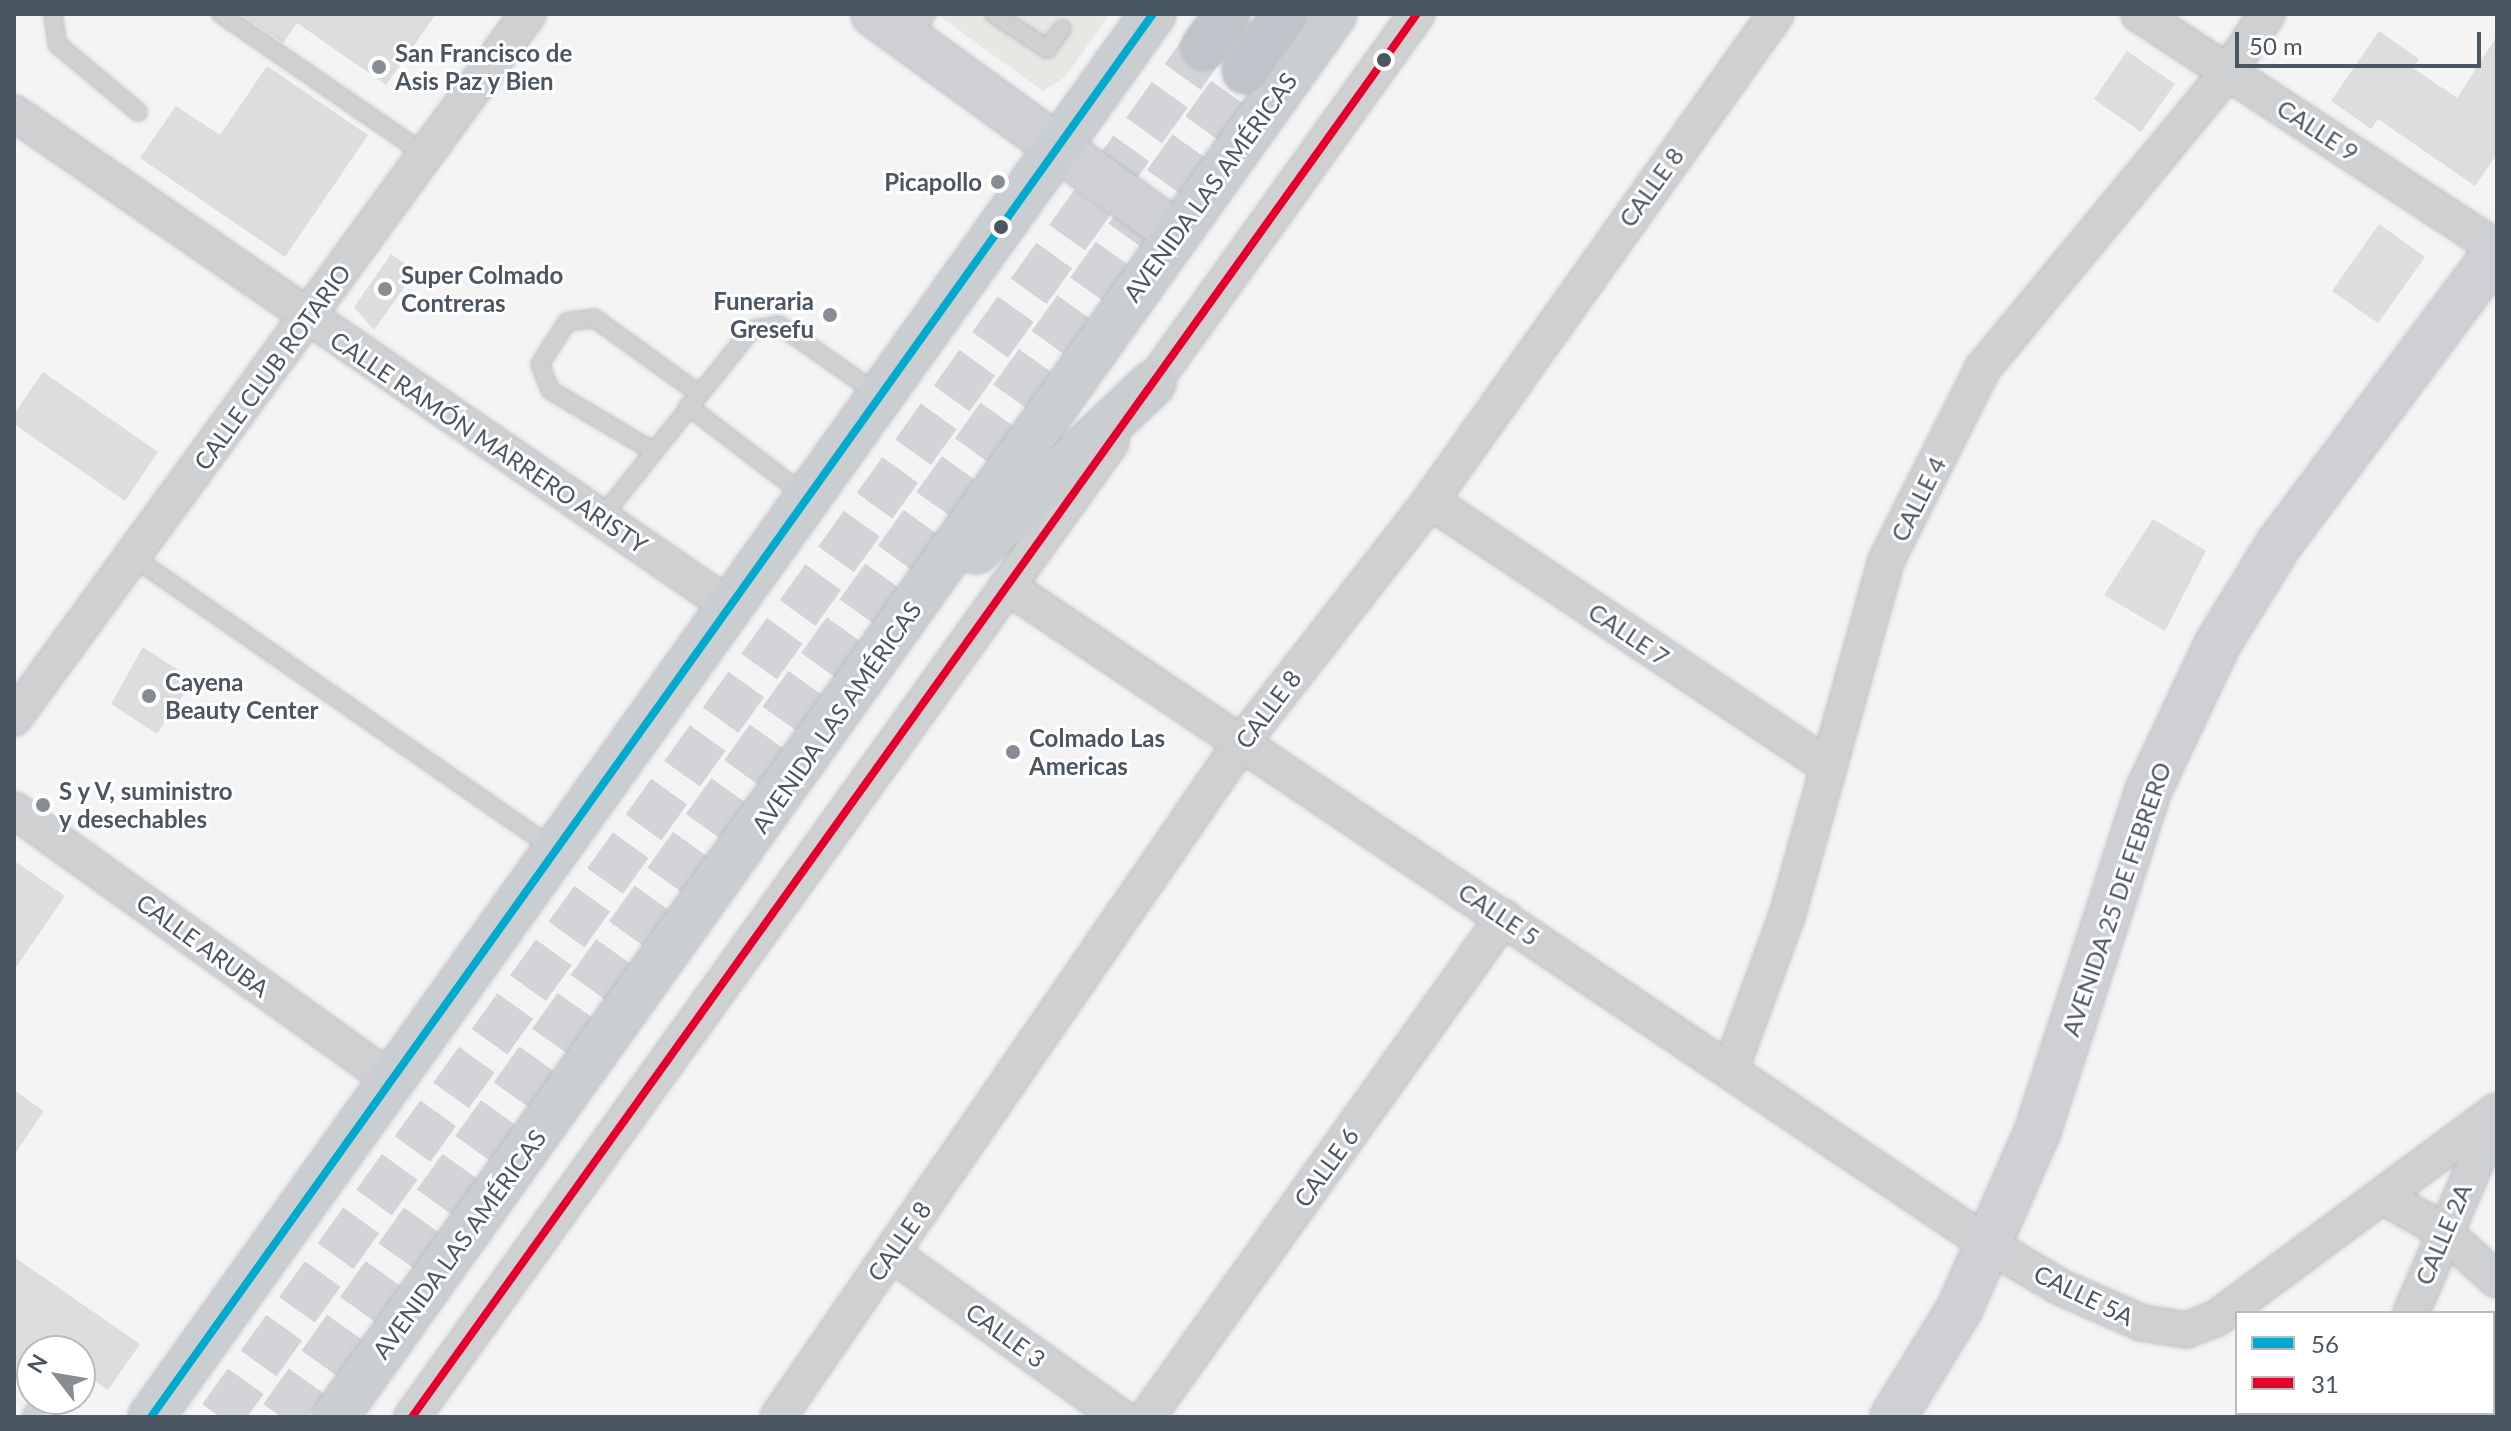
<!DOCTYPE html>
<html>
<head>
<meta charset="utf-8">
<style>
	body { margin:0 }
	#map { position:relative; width:2511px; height:1431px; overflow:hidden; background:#f4f4f4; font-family:Lato,sans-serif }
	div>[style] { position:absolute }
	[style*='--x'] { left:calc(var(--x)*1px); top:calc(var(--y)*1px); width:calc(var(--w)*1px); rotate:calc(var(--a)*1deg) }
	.commercial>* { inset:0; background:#e8e7e3 }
	.building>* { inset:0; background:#ddddde }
	.highway-tunnel>* { height:44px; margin-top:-22px; transform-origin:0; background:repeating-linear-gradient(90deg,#d2d4d7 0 44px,transparent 0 66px) }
	.roads { filter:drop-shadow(0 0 2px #b9bec3) drop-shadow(0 0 2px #b9bec3) }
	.lane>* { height:16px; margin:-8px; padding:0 8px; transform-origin:8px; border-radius:8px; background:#ced0d2 }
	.street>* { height:34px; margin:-17px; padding:0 17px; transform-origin:17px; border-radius:17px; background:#ced0d2 }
	.secondary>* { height:44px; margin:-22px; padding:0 22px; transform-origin:22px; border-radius:22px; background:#ced0d4 }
	.primary>* { height:44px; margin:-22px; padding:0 22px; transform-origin:22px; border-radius:22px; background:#caced1 }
	.highway>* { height:44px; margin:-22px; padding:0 22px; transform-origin:22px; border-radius:22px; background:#bec4c9 }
	.bus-1>* { height:8px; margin:-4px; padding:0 4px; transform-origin:4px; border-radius:4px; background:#00a9ce }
	.bus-2>* { height:8px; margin:-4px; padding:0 4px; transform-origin:4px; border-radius:4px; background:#e4002b }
	.dots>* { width:22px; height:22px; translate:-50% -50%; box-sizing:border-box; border:4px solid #fff; border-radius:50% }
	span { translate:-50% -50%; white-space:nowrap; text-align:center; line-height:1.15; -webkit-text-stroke:6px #fff; paint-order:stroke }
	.poi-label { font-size:24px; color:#4a5661; font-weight:700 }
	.left { translate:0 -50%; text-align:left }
	.right { translate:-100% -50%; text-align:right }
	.street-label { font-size:24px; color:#4a5661 }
	.frame { position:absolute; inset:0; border:16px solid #4a5661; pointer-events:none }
	.legend { position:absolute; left:2235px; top:1311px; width:260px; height:104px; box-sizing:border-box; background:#fff; border:2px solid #b7bbc0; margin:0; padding:10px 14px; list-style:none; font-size:24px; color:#4a5661 }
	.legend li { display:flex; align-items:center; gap:16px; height:40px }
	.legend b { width:40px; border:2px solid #b7bbc0 }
	.north { position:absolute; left:16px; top:1335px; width:80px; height:80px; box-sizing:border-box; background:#fff; border:2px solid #b7bbc0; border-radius:50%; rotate:301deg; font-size:22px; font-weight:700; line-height:32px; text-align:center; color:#4a5661 }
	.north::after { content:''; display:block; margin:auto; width:28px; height:36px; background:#868d94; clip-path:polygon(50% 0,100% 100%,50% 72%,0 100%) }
	.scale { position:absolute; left:2235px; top:32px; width:246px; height:36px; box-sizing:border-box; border:4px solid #4a5661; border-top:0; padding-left:10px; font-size:24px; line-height:28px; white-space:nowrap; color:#4a5661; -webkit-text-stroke:6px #fff; paint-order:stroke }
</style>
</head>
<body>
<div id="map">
	<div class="commercial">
		<div style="clip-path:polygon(936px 14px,1110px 14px,1065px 77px,1043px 91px)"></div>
	</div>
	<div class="building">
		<div style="clip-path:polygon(240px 14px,436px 14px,386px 85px,297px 23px,283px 43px)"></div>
		<div style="clip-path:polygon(2379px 31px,2419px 59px,2413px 68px,2457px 98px,2497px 36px,2497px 154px,2475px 186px,2378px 119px,2371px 129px,2331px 101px)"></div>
		<div style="clip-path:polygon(2127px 51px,2175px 84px,2141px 132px,2094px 99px)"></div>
		<div style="clip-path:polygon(267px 66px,368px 135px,285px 257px,140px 158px,176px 106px,220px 135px)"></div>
		<div style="clip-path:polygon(2379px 224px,2425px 257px,2378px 323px,2332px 291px)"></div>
		<div style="clip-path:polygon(391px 254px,416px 271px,374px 330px,354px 307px)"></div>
		<div style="clip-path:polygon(43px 372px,158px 452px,125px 501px,14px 424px,14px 414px)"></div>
		<div style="clip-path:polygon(2153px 519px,2206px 551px,2165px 631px,2104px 595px)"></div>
		<div style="clip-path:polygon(143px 647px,193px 680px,157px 734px,111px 704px)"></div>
		<div style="clip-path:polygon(14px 861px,65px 896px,14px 970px)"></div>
		<div style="clip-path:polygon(14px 1090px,44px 1111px,14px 1155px)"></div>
		<div style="clip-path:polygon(14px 1257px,140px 1344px,108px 1390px,80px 1371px,80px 1351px,51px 1351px,35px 1340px,14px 1371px)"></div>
	</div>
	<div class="highway-tunnel">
		<div style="--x:220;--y:1417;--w:1687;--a:-54.31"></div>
		<div style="--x:281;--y:1417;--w:1656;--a:-54.39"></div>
	</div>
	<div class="roads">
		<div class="lane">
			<div style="--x:53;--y:14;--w:30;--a:82"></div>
			<div style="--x:57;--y:44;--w:106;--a:40"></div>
			<div style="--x:221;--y:14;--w:249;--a:34.5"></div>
			<div style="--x:994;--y:14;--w:64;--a:33.4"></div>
			<div style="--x:1047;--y:49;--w:25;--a:-53"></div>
			<div style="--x:910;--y:38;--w:29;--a:-55"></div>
			<div style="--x:688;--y:406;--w:150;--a:37.4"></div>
			<div style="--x:653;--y:451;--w:120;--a:-149.4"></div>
			<div style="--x:550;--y:390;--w:28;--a:-111"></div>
			<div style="--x:540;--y:364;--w:50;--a:-57.3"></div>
			<div style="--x:567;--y:322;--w:27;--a:-8"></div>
			<div style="--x:594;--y:318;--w:128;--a:35.8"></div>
			<div style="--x:601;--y:518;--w:241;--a:-51.4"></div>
			<div style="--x:751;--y:330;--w:28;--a:-10"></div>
			<div style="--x:779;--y:325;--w:121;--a:34.9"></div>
			<div style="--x:133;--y:557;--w:512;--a:34.74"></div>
			<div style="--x:31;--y:1417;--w:21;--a:-59"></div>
		</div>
		<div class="street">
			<div style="--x:2139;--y:14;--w:428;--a:33.2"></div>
			<div style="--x:14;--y:113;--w:868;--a:34.59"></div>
			<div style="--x:1139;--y:402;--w:477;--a:-54.4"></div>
			<div style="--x:1430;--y:501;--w:478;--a:33.7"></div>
			<div style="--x:1007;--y:586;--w:1183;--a:33.86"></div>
			<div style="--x:1989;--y:1245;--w:82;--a:30.6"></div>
			<div style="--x:2060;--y:1287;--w:90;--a:23.7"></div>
			<div style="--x:2142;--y:1323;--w:45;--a:9"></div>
			<div style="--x:2186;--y:1330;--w:33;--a:-21"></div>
			<div style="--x:2217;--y:1318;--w:348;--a:-36.5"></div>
			<div style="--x:14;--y:718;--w:872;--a:-53.87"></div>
			<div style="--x:14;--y:810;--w:466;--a:35.6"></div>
			<div style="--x:1731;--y:1068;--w:162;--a:-69.8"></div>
			<div style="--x:1787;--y:916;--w:369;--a:-74.4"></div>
			<div style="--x:1886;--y:561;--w:216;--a:-63.3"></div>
			<div style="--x:1983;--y:368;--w:384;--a:-50.4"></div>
			<div style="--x:2228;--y:72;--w:70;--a:-56.1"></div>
			<div style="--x:2382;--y:1196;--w:69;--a:29.5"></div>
			<div style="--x:2442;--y:1230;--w:74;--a:42.3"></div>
			<div style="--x:891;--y:1253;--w:282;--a:35.6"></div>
			<div style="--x:2411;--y:1313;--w:218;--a:-66.7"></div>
			<div style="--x:412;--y:1417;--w:1200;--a:-54.36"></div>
			<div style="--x:778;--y:1417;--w:819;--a:-55.5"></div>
			<div style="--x:1242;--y:742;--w:306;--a:-52"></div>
			<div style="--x:1430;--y:501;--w:597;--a:-54.61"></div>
			<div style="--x:1147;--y:1417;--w:614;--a:-54.47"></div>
			<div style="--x:2362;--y:1417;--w:4;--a:-63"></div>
		</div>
		<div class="secondary">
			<div style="--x:874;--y:14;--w:374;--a:36"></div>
			<div style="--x:1893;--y:1417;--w:128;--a:-58.4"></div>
			<div style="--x:1960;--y:1308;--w:191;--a:-66.3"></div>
			<div style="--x:2037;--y:1133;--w:362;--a:-72"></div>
			<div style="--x:2149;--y:789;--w:159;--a:-64.7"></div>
			<div style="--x:2217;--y:645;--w:119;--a:-58.5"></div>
			<div style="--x:2279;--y:544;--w:365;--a:-53.3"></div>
		</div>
		<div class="primary">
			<div style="--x:976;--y:551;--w:244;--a:-43.5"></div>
			<div style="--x:151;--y:1417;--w:1724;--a:-54.47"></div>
			<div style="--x:335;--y:1417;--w:1722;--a:-54.55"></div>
		</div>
		<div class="highway">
			<div style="--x:1204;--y:47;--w:40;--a:-55.1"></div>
			<div style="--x:1245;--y:71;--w:70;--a:-54.9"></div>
		</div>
	</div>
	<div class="bus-1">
		<div style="--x:151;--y:1417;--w:1724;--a:-54.47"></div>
	</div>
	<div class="bus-2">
		<div style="--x:412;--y:1417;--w:1726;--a:-54.39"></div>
	</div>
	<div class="dots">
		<div style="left:1384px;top:60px;background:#4a5661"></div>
		<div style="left:379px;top:67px;background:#868d94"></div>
		<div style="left:998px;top:182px;background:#868d94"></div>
		<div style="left:1001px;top:227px;background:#4a5661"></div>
		<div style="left:385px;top:289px;background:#868d94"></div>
		<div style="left:830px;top:315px;background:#868d94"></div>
		<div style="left:149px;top:696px;background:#868d94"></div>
		<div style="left:1013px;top:752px;background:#868d94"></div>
		<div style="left:43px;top:805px;background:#868d94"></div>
	</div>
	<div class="poi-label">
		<span class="left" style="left:395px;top:67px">San Francisco de<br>Asis Paz y Bien</span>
		<span class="right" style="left:982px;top:182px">Picapollo</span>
		<span class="left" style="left:401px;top:289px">Super Colmado<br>Contreras</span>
		<span class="right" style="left:814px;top:315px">Funeraria<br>Gresefu</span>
		<span class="left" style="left:165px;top:696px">Cayena<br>Beauty Center</span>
		<span class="left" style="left:1029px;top:752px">Colmado Las<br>Americas</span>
		<span class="left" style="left:59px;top:805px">S y V, suministro<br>y desechables</span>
	</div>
	<div class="street-label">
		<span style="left:2318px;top:130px;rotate:33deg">CALLE 9</span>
		<span style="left:1210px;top:187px;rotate:-54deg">AVENIDA LAS AMÉRICAS</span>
		<span style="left:1651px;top:187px;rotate:-54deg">CALLE 8</span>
		<span style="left:272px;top:367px;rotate:-54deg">CALLE CLUB ROTARIO</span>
		<span style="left:489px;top:442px;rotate:34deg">CALLE RAMÓN MARRERO ARISTY</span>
		<span style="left:1918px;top:499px;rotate:-63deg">CALLE 4</span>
		<span style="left:1629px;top:634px;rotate:34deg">CALLE 7</span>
		<span style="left:1268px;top:709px;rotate:-53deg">CALLE 8</span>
		<span style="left:836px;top:717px;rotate:-55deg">AVENIDA LAS AMÉRICAS</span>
		<span style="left:2116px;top:899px;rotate:-71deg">AVENIDA 25 DE FEBRERO</span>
		<span style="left:1499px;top:914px;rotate:34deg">CALLE 5</span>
		<span style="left:203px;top:945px;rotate:36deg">CALLE ARUBA</span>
		<span style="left:1326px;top:1167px;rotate:-54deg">CALLE 6</span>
		<span style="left:2443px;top:1234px;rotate:-67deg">CALLE 2A</span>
		<span style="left:899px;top:1241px;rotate:-55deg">CALLE 8</span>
		<span style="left:459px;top:1244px;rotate:-54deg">AVENIDA LAS AMÉRICAS</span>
		<span style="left:2084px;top:1295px;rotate:26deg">CALLE 5A</span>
		<span style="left:1006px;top:1335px;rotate:36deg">CALLE 3</span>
	</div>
	<div class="frame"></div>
	<ul class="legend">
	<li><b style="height:10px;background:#00a9ce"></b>56</li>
	<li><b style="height:10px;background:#e4002b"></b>31</li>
	</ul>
	<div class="north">N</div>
	<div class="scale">50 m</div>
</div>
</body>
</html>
